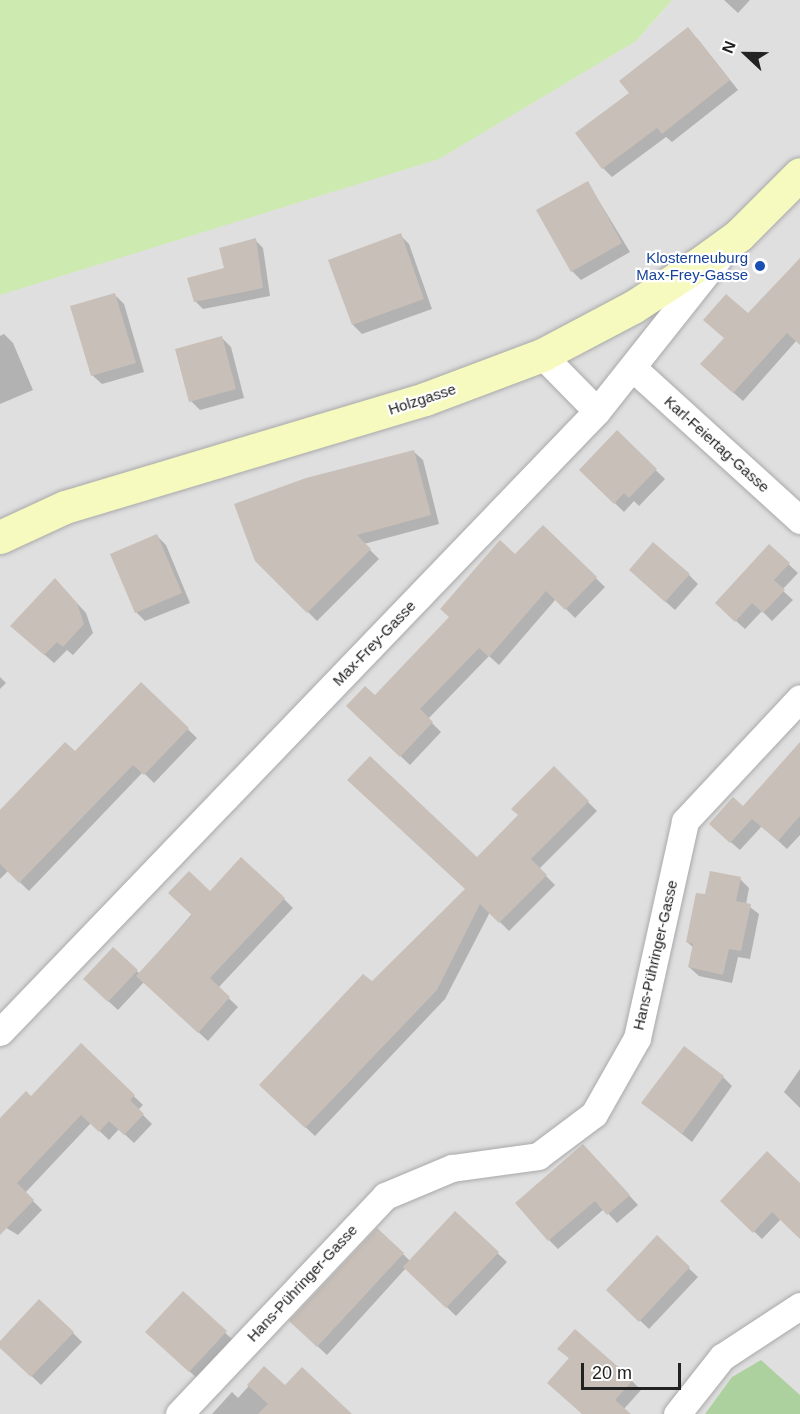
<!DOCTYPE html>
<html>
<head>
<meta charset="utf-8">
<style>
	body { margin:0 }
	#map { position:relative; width:800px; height:1414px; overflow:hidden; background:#f2efe9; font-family:Helvetica,sans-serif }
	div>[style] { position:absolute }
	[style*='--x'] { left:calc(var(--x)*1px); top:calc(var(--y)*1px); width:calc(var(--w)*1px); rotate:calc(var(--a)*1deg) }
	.residential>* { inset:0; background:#e0dfdf }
	.grass>* { inset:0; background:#cdebb0 }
	.forest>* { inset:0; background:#add19e }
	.shadow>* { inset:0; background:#0003 }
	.building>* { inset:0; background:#c7bfb8 }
	.roads { filter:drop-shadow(0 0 2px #a9a9a9) drop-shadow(0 0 2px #a9a9a9) }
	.street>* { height:27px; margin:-13.5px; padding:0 13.5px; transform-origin:13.5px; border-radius:13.5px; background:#fff }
	.secondary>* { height:33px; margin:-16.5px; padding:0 16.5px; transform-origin:16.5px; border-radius:16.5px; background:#f7fabf }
	.dots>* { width:16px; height:16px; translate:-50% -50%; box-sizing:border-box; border:3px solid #fff; border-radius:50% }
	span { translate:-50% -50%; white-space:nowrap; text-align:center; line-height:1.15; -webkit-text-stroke:4.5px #fff; paint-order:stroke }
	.transit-label { font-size:15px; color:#164399 }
	.right { translate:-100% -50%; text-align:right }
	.street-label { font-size:15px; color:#222 }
	.north { position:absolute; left:716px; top:24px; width:60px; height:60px; -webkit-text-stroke:4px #fff; paint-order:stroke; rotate:292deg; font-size:16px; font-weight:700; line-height:24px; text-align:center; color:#222 }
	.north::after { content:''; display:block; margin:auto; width:21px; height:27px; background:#222; clip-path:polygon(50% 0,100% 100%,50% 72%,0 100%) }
	.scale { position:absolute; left:581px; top:1363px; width:100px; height:27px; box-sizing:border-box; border:3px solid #222; border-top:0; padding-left:8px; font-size:18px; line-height:21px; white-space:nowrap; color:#222; -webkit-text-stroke:4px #fff; paint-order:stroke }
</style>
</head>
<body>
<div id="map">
	<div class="residential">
		<div style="clip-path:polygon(672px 0,800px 0,800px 1414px,0 1414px,0 295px,636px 41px)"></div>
	</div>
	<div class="grass">
		<div style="clip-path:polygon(0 0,672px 0,636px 41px,439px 159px,0 295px)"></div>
	</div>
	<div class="forest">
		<div style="clip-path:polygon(761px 1360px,800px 1395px,800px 1414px,705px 1414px,732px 1377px)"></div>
	</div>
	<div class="shadow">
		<div style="clip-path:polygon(724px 0,750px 0,738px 13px)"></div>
		<div style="clip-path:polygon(697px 38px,738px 90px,672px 142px,666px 137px,612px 177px,603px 168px,631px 93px)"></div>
		<div style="clip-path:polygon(588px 183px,630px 252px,581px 280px,572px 271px)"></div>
		<div style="clip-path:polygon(400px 235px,409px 244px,432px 309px,362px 334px,353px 325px)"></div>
		<div style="clip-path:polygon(255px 240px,263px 248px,270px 296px,203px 309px,195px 301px)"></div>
		<div style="clip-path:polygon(800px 260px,800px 343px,797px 340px,743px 401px,711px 373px,748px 315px)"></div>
		<div style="clip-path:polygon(115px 295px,124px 304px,144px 372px,102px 384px,92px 375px)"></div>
		<div style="clip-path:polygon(4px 334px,13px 343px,33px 390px,0 404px,0 336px)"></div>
		<div style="clip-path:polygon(222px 338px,231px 347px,244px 398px,200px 410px,191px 401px)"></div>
		<div style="clip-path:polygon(617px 433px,665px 479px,639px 506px,634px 501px,624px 512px,581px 470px)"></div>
		<div style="clip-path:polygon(413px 451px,423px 460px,439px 524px,364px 544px,379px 559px,317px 621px,256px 560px)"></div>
		<div style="clip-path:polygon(543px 527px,605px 587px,575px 618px,556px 599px,499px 665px,489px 656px,428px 719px,441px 732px,410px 765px,348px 706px,375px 698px)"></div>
		<div style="clip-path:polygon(157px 536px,166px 545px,190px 603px,145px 621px,136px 612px)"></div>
		<div style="clip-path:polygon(769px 546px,798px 573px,782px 590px,793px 600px,772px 621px,762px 611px,745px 629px,726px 612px)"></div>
		<div style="clip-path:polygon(689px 575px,698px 584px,675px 610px,640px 579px)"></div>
		<div style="clip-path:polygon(64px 589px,86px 613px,93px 633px,73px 655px,67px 650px,54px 663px,12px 626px)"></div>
		<div style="clip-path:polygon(0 677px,6px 683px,0 689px)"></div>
		<div style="clip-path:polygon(141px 684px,197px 738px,154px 783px,143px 772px,29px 891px,8px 871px,0 879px,0 814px,75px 753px)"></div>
		<div style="clip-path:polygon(800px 748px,800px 835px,787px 849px,762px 826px,740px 850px,720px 833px)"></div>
		<div style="clip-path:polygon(554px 768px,597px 811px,539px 869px,555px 885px,509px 931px,490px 912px,445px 999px,315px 1136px,270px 1094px,372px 983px,467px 889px,477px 859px,519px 816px)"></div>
		<div style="clip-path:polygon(740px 879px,749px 888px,746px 904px,759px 914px,750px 959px,738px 957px,732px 983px,699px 976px,689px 967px,694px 948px,687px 942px,706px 896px)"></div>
		<div style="clip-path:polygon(210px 893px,284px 899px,293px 908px,218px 988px,238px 1007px,208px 1041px,144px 982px,118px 1010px,94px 988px,113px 949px,140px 974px)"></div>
		<div style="clip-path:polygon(81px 1045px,143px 1105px,138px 1110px,152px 1124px,134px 1143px,119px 1129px,109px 1140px,91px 1123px,25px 1193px,42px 1210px,18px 1235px,0 1224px,0 1120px,31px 1098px)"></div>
		<div style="clip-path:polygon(800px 1069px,800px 1108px,784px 1092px)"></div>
		<div style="clip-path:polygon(723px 1077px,732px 1086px,692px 1142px,643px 1103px)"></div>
		<div style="clip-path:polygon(592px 1155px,638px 1205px,617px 1223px,604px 1209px,558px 1249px,549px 1240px)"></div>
		<div style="clip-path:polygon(800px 1185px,800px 1237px,781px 1219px,762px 1239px,722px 1201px)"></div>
		<div style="clip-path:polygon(455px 1213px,507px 1262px,456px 1316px,406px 1268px,327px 1355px,300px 1330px,403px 1254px,410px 1261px)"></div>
		<div style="clip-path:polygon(657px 1238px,698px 1277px,649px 1329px,608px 1290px)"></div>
		<div style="clip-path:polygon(183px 1293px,235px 1342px,199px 1380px,156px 1341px)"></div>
		<div style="clip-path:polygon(73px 1333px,82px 1342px,41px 1385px,0 1346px)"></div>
		<div style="clip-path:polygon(559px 1349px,632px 1381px,641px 1390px,623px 1410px,627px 1414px,583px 1414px,570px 1359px)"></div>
		<div style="clip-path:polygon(264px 1369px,285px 1388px,349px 1414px,212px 1414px,232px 1392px,238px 1398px)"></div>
	</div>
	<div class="building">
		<div style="clip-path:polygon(688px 27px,730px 80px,662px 134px,657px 128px,602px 169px,575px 133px,629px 93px,619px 81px)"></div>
		<div style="clip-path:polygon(588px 181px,622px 243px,571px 272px,536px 210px)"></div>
		<div style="clip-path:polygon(401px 233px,424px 299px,352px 325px,328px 260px)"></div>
		<div style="clip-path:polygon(256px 238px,263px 288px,194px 302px,187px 278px,224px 268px,219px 248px)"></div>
		<div style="clip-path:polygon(800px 258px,800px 345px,787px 333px,733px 393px,700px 364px,724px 338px,703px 320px,726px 294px,748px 313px)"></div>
		<div style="clip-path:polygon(115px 293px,136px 363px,91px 376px,70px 306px)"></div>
		<div style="clip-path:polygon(222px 336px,236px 389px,189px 402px,175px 349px)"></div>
		<div style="clip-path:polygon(617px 430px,657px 469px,629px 498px,624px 493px,614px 504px,579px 470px)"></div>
		<div style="clip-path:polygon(414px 450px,431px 515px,357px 535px,371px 549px,307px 613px,255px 561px,234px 504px,306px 478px)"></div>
		<div style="clip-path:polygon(543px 525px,597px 577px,565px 610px,546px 591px,489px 657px,479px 648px,420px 709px,433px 722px,400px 757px,346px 706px,365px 686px,375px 695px,449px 617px,440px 609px,500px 540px,515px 554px)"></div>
		<div style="clip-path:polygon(157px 534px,182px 593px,135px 613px,110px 554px)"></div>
		<div style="clip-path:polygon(653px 542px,690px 574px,665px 602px,629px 570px)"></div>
		<div style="clip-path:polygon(769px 544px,790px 563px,774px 580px,785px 590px,763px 613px,752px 603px,735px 622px,715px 603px)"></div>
		<div style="clip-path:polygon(55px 578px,77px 603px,84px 624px,63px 647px,57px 642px,44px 655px,10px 626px)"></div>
		<div style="clip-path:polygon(141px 682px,189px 728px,144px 775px,133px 765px,19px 883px,0 864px,0 810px,65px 742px,75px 751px)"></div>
		<div style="clip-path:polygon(800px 742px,800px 816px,778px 841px,752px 819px,730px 843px,709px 824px,733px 797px,743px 806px)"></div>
		<div style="clip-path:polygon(370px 756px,477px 857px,518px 815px,511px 809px,554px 766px,589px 801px,531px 859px,547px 875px,499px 923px,480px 904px,437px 990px,305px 1128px,259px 1085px,363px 974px,372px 981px,465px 889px,347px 780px)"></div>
		<div style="clip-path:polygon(241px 857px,285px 898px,210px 978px,230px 997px,198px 1033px,136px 976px,192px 915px,168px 893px,189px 871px,210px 891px)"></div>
		<div style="clip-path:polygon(710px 871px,741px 877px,736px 901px,751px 904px,741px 951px,729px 949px,723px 975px,688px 967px,693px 944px,686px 942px,696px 893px,705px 894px)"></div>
		<div style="clip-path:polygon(113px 947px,138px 970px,108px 1002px,83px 979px)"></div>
		<div style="clip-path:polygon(81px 1043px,135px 1095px,130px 1100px,144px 1114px,124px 1135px,109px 1121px,99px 1132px,81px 1115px,17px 1183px,34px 1200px,0 1235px,0 1118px,26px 1091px,31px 1096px)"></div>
		<div style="clip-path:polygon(684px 1046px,724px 1076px,682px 1134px,641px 1103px)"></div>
		<div style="clip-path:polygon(583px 1144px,630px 1195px,607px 1215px,595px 1201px,548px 1241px,515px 1203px)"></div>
		<div style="clip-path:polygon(767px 1151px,800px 1183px,800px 1239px,772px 1212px,753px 1233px,720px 1201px)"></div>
		<div style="clip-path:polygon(455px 1211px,499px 1252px,446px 1308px,403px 1267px)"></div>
		<div style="clip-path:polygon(377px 1228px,404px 1253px,317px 1347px,289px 1321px)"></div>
		<div style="clip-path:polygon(657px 1235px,690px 1267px,639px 1322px,606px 1290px)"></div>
		<div style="clip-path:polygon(183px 1291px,227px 1331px,189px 1372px,145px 1332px)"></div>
		<div style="clip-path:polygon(39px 1299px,74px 1332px,31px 1377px,0 1348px,0 1341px)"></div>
		<div style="clip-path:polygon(575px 1329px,633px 1380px,615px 1400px,631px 1414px,582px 1414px,547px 1383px,569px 1358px,557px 1349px)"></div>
		<div style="clip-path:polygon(264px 1366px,285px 1385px,302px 1367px,352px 1414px,258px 1414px,268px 1404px,247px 1385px)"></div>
	</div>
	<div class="roads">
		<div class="street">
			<div style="--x:542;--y:355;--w:78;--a:45.5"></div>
			<div style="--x:633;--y:368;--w:226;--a:42.3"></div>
			<div style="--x:0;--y:1032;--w:861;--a:-46.13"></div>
			<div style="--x:597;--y:411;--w:196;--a:-51.6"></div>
			<div style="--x:179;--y:1414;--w:300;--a:-46.6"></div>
			<div style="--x:385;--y:1196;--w:73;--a:-22.7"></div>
			<div style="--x:452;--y:1168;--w:87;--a:-7.9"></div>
			<div style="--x:538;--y:1156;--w:70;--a:-36.9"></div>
			<div style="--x:594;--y:1114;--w:87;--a:-60.5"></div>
			<div style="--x:637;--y:1038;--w:222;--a:-77.5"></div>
			<div style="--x:685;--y:821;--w:168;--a:-46.9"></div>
			<div style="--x:677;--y:1414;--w:73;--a:-51.7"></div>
			<div style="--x:722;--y:1357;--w:93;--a:-33.2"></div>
		</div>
		<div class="secondary">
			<div style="--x:0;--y:537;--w:72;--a:-24.8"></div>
			<div style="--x:65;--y:507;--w:376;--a:-16.7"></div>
			<div style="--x:425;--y:399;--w:125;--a:-20.6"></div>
			<div style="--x:542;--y:355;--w:103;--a:-27.8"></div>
			<div style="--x:633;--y:307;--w:79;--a:-33.1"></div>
			<div style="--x:699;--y:264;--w:49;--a:-35.9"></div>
			<div style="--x:739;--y:235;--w:86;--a:-45"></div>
		</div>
	</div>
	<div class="dots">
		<div style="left:760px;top:266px;background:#1a4fb4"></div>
	</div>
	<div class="transit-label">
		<span class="right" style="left:748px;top:266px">Klosterneuburg<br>Max-Frey-Gasse</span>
	</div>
	<div class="street-label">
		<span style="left:422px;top:399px;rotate:-18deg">Holzgasse</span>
		<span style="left:717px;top:444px;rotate:42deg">Karl-Feiertag-Gasse</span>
		<span style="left:374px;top:643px;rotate:-46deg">Max-Frey-Gasse</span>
		<span style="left:655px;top:955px;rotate:-77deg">Hans-Pühringer-Gasse</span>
		<span style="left:302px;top:1283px;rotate:-47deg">Hans-Pühringer-Gasse</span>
	</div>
	<div class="north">N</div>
	<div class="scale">20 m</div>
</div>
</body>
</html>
